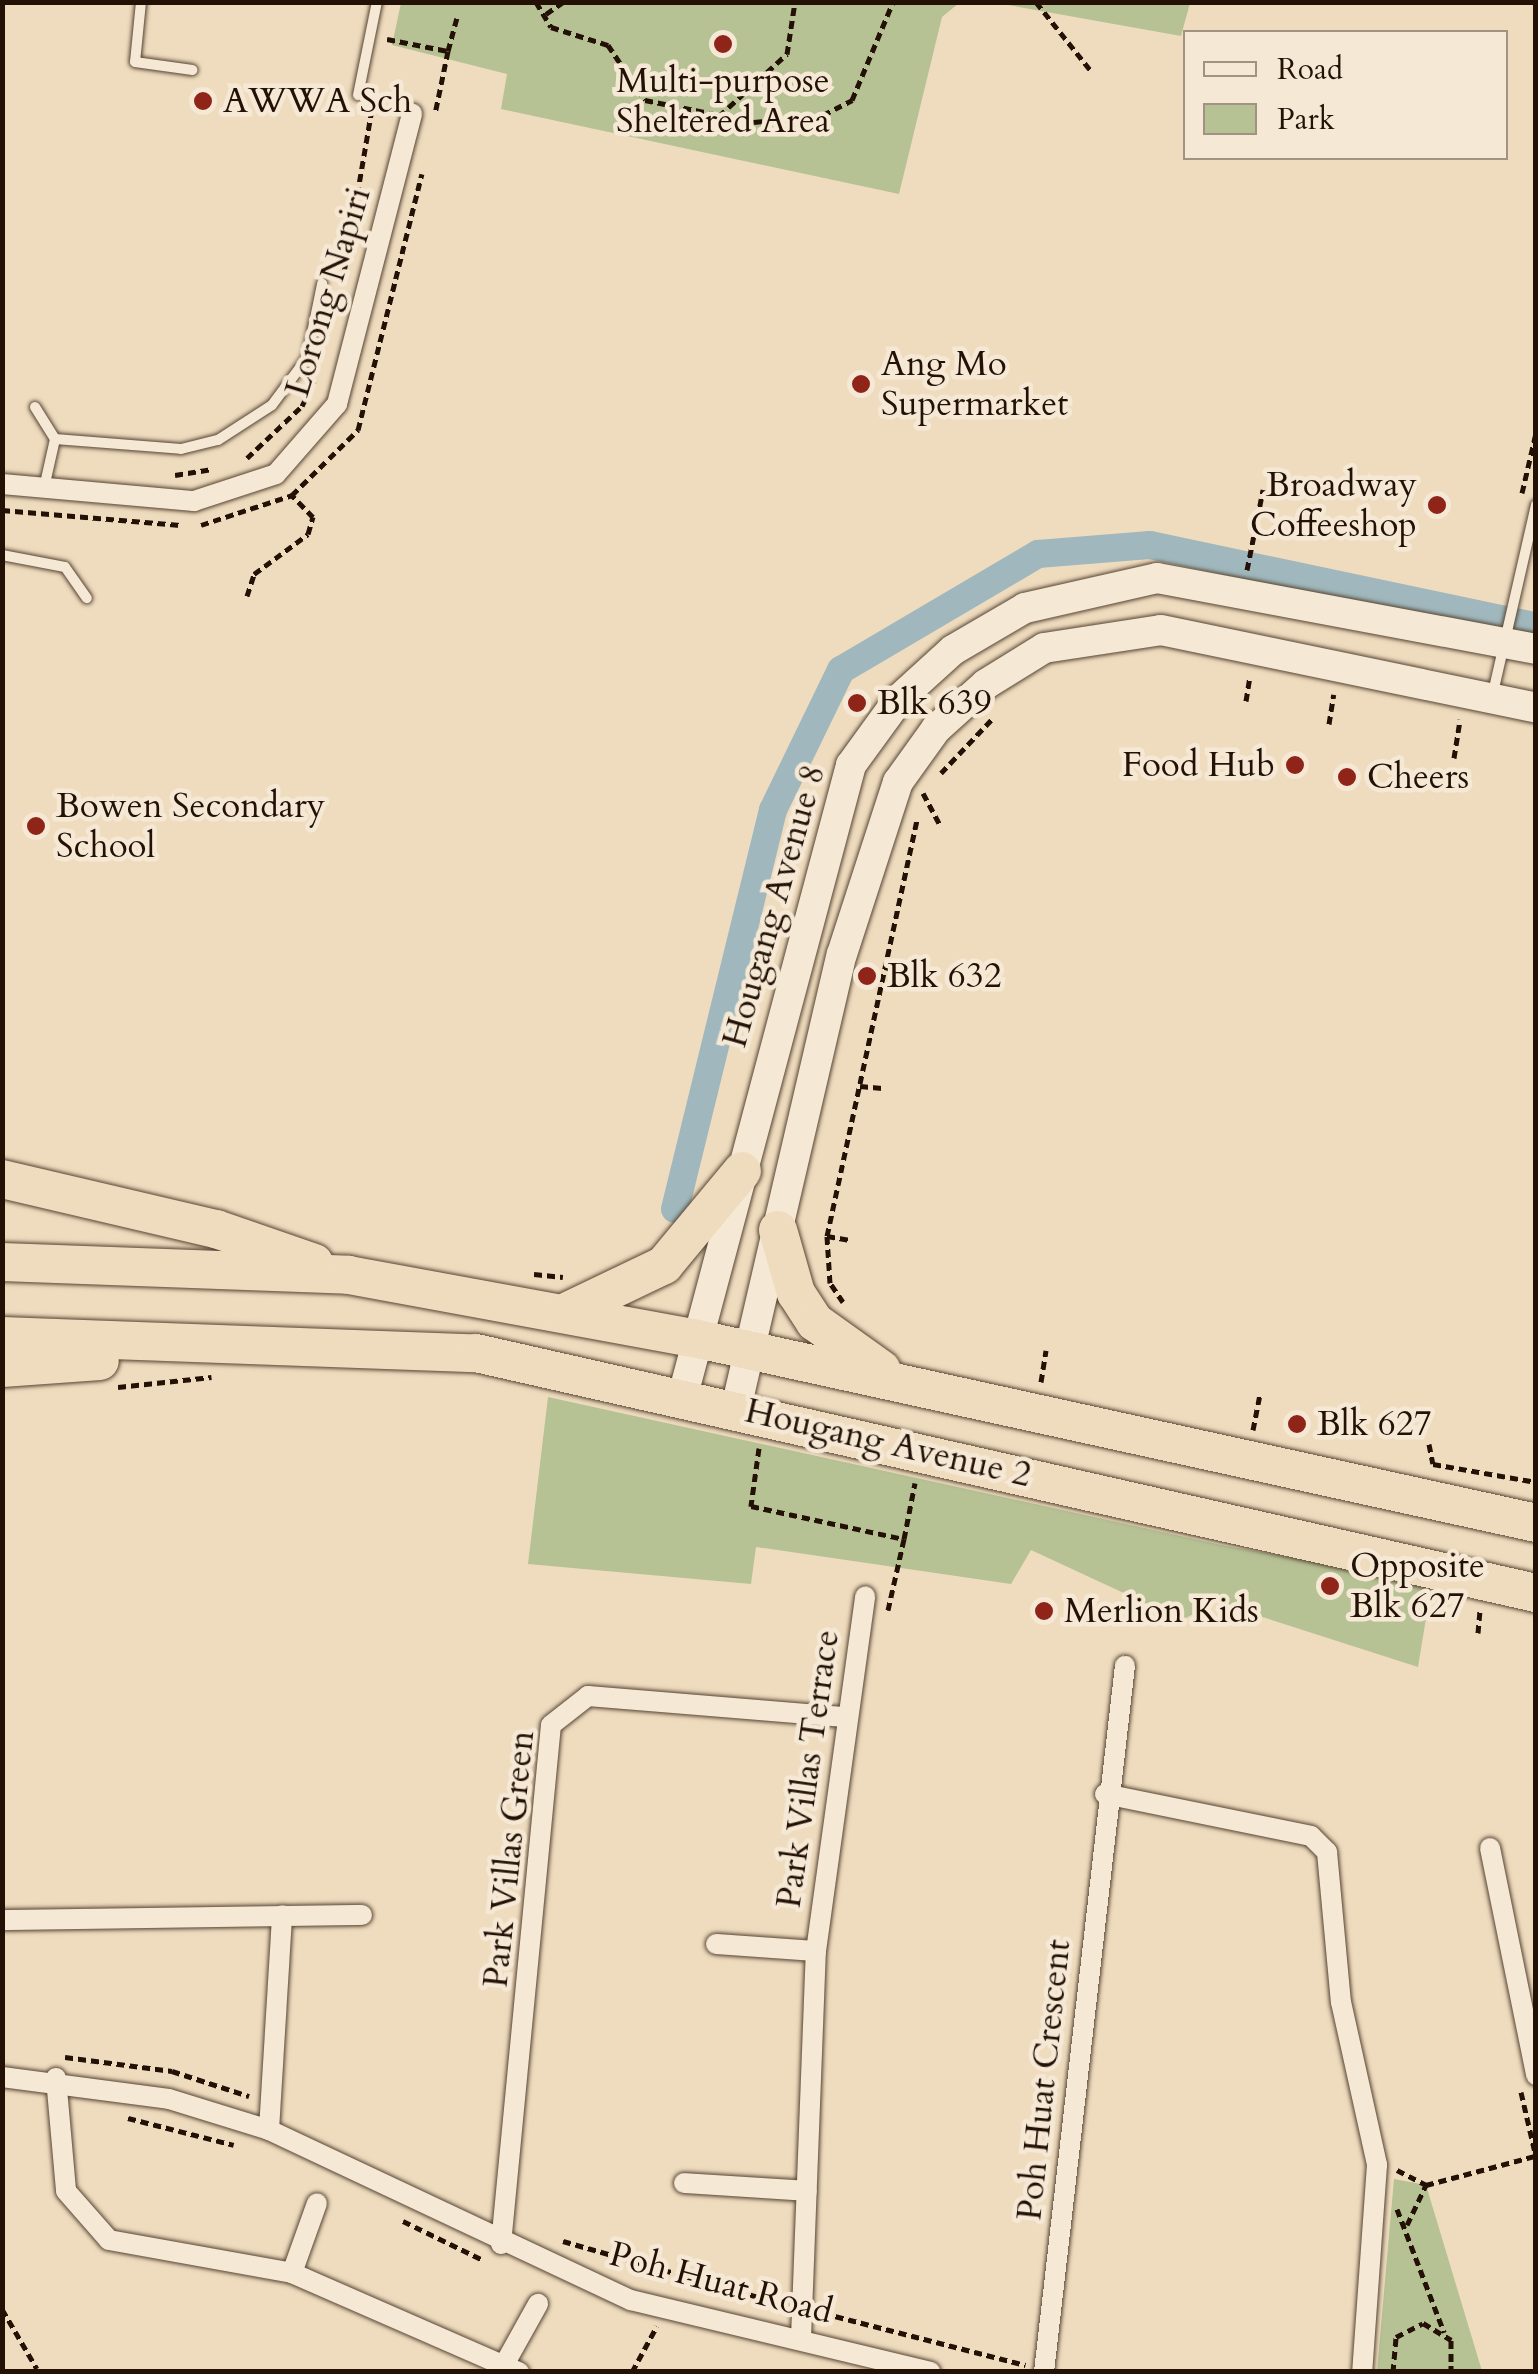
<!DOCTYPE html>
<html>
<head>
<meta charset="utf-8">
<style>
	body { margin:0 }
	#map { position:relative; width:1538px; height:2374px; overflow:hidden; background:#efdcbe; font-family:Cardo,serif }
	div>[style] { position:absolute }
	[style*='--x'] { left:calc(var(--x)*1px); top:calc(var(--y)*1px); width:calc(var(--w)*1px); rotate:calc(var(--a)*1deg) }
	.green>* { inset:0; background:#b6c194 }
	.canal>* { height:28px; margin:-14px; padding:0 14px; transform-origin:14px; border-radius:14px; background:#a0b8bd }
	.path>* { height:5px; margin-top:-2.5px; transform-origin:0; background:repeating-linear-gradient(90deg,#231106 0 8px,transparent 0 13px) }
	.roads { filter:drop-shadow(0 0 2px #564434) drop-shadow(0 0 2px #564434) }
	.lane>* { height:10px; margin:-5px; padding:0 5px; transform-origin:5px; border-radius:5px; background:#f5e8d5 }
	.street>* { height:20px; margin:-10px; padding:0 10px; transform-origin:10px; border-radius:10px; background:#f5e8d5 }
	.secondary>* { height:30px; margin:-15px; padding:0 15px; transform-origin:15px; border-radius:15px; background:#f5e8d5 }
	.highway>* { height:38px; margin:-19px; padding:0 19px; transform-origin:19px; border-radius:19px; background:#efdcbe }
	.dots>* { width:28px; height:28px; translate:-50% -50%; box-sizing:border-box; border:5px solid #f5e8d5; border-radius:50% }
	span { translate:-50% -50%; white-space:nowrap; text-align:center; line-height:1.15; -webkit-text-stroke:9px #f5e8d5; paint-order:stroke }
	.poi-label { font-size:35px; color:#231106 }
	.left { translate:0 -50%; text-align:left }
	.right { translate:-100% -50%; text-align:right }
	.street-label { font-size:35px; color:#231106 }
	.frame { position:absolute; inset:0; border:5px solid #231106; pointer-events:none }
	.legend { position:absolute; left:1183px; top:30px; width:325px; height:130px; box-sizing:border-box; background:#f5e8d5; border:2px solid #a19282; margin:0; padding:12px 18px; list-style:none; font-size:30px; color:#231106 }
	.legend li { display:flex; align-items:center; gap:20px; height:50px }
	.legend b { width:50px; border:2px solid #a19282 }
</style>
</head>
<body>
<div id="map">
	<div class="green">
		<div style="clip-path:polygon(401px 3px,401px 2px,959px 3px,942px 17px,899px 194px,501px 109px,507px 74px,392px 45px)"></div>
		<div style="clip-path:polygon(997px 3px,1190px 3px,1181px 36px)"></div>
		<div style="clip-path:polygon(548px 1397px,1226px 1546px,1432px 1582px,1418px 1667px,1216px 1602px,1182px 1620px,1031px 1550px,1011px 1584px,756px 1547px,751px 1584px,528px 1564px)"></div>
		<div style="clip-path:polygon(1394px 2179px,1426px 2185px,1482px 2371px,1377px 2371px)"></div>
	</div>
	<div class="canal">
		<div style="--x:675;--y:1209;--w:411;--a:-76.2"></div>
		<div style="--x:773;--y:810;--w:156;--a:-64.1"></div>
		<div style="--x:841;--y:670;--w:229;--a:-30.5"></div>
		<div style="--x:1038;--y:554;--w:112;--a:-4.6"></div>
		<div style="--x:1150;--y:545;--w:394;--a:11.9"></div>
	</div>
	<div class="path">
		<div style="--x:536;--y:2;--w:29;--a:59"></div>
		<div style="--x:551;--y:27;--w:60;--a:17.5"></div>
		<div style="--x:608;--y:45;--w:66;--a:56.1"></div>
		<div style="--x:645;--y:100;--w:111;--a:11.4"></div>
		<div style="--x:754;--y:122;--w:69;--a:-5.8"></div>
		<div style="--x:823;--y:115;--w:33;--a:-27"></div>
		<div style="--x:852;--y:100;--w:106;--a:-67.3"></div>
		<div style="--x:1036;--y:2;--w:88;--a:51.4"></div>
		<div style="--x:1066;--y:2;--w:25;--a:0"></div>
		<div style="--x:546;--y:14;--w:21;--a:-35"></div>
		<div style="--x:387;--y:39;--w:62;--a:11.1"></div>
		<div style="--x:448;--y:51;--w:64;--a:101.7"></div>
		<div style="--x:448;--y:51;--w:34;--a:-75"></div>
		<div style="--x:719;--y:116;--w:92;--a:-42.4"></div>
		<div style="--x:787;--y:54;--w:53;--a:-81.3"></div>
		<div style="--x:342;--y:284;--w:184;--a:-80.3"></div>
		<div style="--x:247;--y:458;--w:76;--a:-43.4"></div>
		<div style="--x:302;--y:406;--w:28;--a:-64"></div>
		<div style="--x:175;--y:475;--w:38;--a:-9"></div>
		<div style="--x:1522;--y:493;--w:62;--a:-76.9"></div>
		<div style="--x:2;--y:510;--w:179;--a:4.8"></div>
		<div style="--x:201;--y:525;--w:96;--a:-18.2"></div>
		<div style="--x:292;--y:495;--w:93;--a:-44.6"></div>
		<div style="--x:358;--y:430;--w:264;--a:-76"></div>
		<div style="--x:1247;--y:570;--w:82;--a:-78.7"></div>
		<div style="--x:247;--y:596;--w:23;--a:-72"></div>
		<div style="--x:254;--y:574;--w:67;--a:-36.5"></div>
		<div style="--x:308;--y:534;--w:18;--a:-74"></div>
		<div style="--x:313;--y:517;--w:30;--a:-134"></div>
		<div style="--x:1246;--y:701;--w:24;--a:-81"></div>
		<div style="--x:1329;--y:724;--w:30;--a:-81"></div>
		<div style="--x:1454;--y:758;--w:39;--a:-81"></div>
		<div style="--x:941;--y:773;--w:74;--a:-46.6"></div>
		<div style="--x:923;--y:793;--w:36;--a:62"></div>
		<div style="--x:885;--y:967;--w:27;--a:20"></div>
		<div style="--x:860;--y:1086;--w:25;--a:5"></div>
		<div style="--x:827;--y:1236;--w:22;--a:10"></div>
		<div style="--x:534;--y:1274;--w:29;--a:6"></div>
		<div style="--x:843;--y:1302;--w:23;--a:-124"></div>
		<div style="--x:830;--y:1283;--w:47;--a:-93.7"></div>
		<div style="--x:827;--y:1236;--w:425;--a:-77.8"></div>
		<div style="--x:1041;--y:1382;--w:32;--a:-81"></div>
		<div style="--x:118;--y:1387;--w:94;--a:-6.1"></div>
		<div style="--x:1253;--y:1430;--w:37;--a:-79"></div>
		<div style="--x:1429;--y:1444;--w:20;--a:79"></div>
		<div style="--x:1433;--y:1464;--w:105;--a:9.9"></div>
		<div style="--x:759;--y:1448;--w:59;--a:97.9"></div>
		<div style="--x:751;--y:1506;--w:157;--a:12.2"></div>
		<div style="--x:904;--y:1539;--w:73;--a:102.7"></div>
		<div style="--x:904;--y:1539;--w:57;--a:-78.9"></div>
		<div style="--x:1478;--y:1633;--w:22;--a:-85"></div>
		<div style="--x:65;--y:2057;--w:108;--a:7.5"></div>
		<div style="--x:172;--y:2071;--w:81;--a:18"></div>
		<div style="--x:1521;--y:2092;--w:67;--a:77"></div>
		<div style="--x:128;--y:2118;--w:109;--a:14.3"></div>
		<div style="--x:1397;--y:2170;--w:33;--a:27"></div>
		<div style="--x:1397;--y:2209;--w:132;--a:69.1"></div>
		<div style="--x:403;--y:2221;--w:89;--a:26"></div>
		<div style="--x:1407;--y:2225;--w:44;--a:-64.6"></div>
		<div style="--x:1426;--y:2185;--w:113;--a:-14.9"></div>
		<div style="--x:563;--y:2241;--w:229;--a:16"></div>
		<div style="--x:2;--y:2309;--w:69;--a:59.7"></div>
		<div style="--x:823;--y:2313;--w:209;--a:14.4"></div>
		<div style="--x:25;--y:2372;--w:22;--a:0"></div>
		<div style="--x:632;--y:2372;--w:52;--a:-61.5"></div>
		<div style="--x:1393;--y:2372;--w:35;--a:-85"></div>
		<div style="--x:1396;--y:2337;--w:30;--a:-27"></div>
		<div style="--x:1423;--y:2323;--w:33;--a:31"></div>
		<div style="--x:1451;--y:2340;--w:32;--a:90"></div>
	</div>
	<div class="roads">
		<div class="lane">
			<div style="--x:141;--y:2;--w:60;--a:95.7"></div>
			<div style="--x:135;--y:62;--w:58;--a:8"></div>
			<div style="--x:358;--y:95;--w:95;--a:-78.5"></div>
			<div style="--x:35;--y:407;--w:38;--a:58"></div>
			<div style="--x:44;--y:488;--w:50;--a:-77.3"></div>
			<div style="--x:55;--y:439;--w:126;--a:4.5"></div>
			<div style="--x:181;--y:449;--w:38;--a:-14"></div>
			<div style="--x:218;--y:440;--w:64;--a:-32.9"></div>
			<div style="--x:272;--y:405;--w:59;--a:-53.3"></div>
			<div style="--x:307;--y:358;--w:76;--a:-78.5"></div>
			<div style="--x:2;--y:555;--w:64;--a:10.8"></div>
			<div style="--x:65;--y:567;--w:38;--a:55"></div>
			<div style="--x:1492;--y:697;--w:197;--a:-77.1"></div>
		</div>
		<div class="street">
			<div style="--x:2;--y:484;--w:193;--a:5.1"></div>
			<div style="--x:194;--y:501;--w:86;--a:-18.2"></div>
			<div style="--x:276;--y:474;--w:93;--a:-48.9"></div>
			<div style="--x:337;--y:404;--w:300;--a:-75.5"></div>
			<div style="--x:1105;--y:1794;--w:210;--a:11.5"></div>
			<div style="--x:1311;--y:1836;--w:23;--a:45"></div>
			<div style="--x:1327;--y:1852;--w:151;--a:84.7"></div>
			<div style="--x:1341;--y:2002;--w:167;--a:77.5"></div>
			<div style="--x:1377;--y:2165;--w:208;--a:94.1"></div>
			<div style="--x:1490;--y:1848;--w:232;--a:78.5"></div>
			<div style="--x:2;--y:1920;--w:360;--a:-0.8"></div>
			<div style="--x:716;--y:1944;--w:100;--a:4"></div>
			<div style="--x:2;--y:2077;--w:168;--a:7.5"></div>
			<div style="--x:169;--y:2099;--w:105;--a:17.2"></div>
			<div style="--x:269;--y:2130;--w:400;--a:25.2"></div>
			<div style="--x:631;--y:2300;--w:308;--a:13.5"></div>
			<div style="--x:56;--y:2078;--w:113;--a:84.9"></div>
			<div style="--x:66;--y:2191;--w:65;--a:48.7"></div>
			<div style="--x:109;--y:2240;--w:186;--a:10.2"></div>
			<div style="--x:292;--y:2273;--w:248;--a:23.6"></div>
			<div style="--x:269;--y:2130;--w:215;--a:-86.5"></div>
			<div style="--x:684;--y:2183;--w:123;--a:3.7"></div>
			<div style="--x:501;--y:2244;--w:521;--a:-84.5"></div>
			<div style="--x:551;--y:1725;--w:47;--a:-38.1"></div>
			<div style="--x:588;--y:1696;--w:258;--a:4.7"></div>
			<div style="--x:292;--y:2273;--w:74;--a:-70.3"></div>
			<div style="--x:801;--y:2338;--w:387;--a:-87.8"></div>
			<div style="--x:816;--y:1951;--w:358;--a:-82.1"></div>
			<div style="--x:504;--y:2365;--w:70;--a:-60.9"></div>
			<div style="--x:1044;--y:2372;--w:711;--a:-83.46"></div>
		</div>
		<div class="secondary">
			<div style="--x:683;--y:1395;--w:652;--a:-75.07"></div>
			<div style="--x:851;--y:765;--w:82;--a:-54"></div>
			<div style="--x:899;--y:699;--w:73;--a:-42.2"></div>
			<div style="--x:953;--y:650;--w:83;--a:-30.3"></div>
			<div style="--x:1025;--y:608;--w:135;--a:-12.8"></div>
			<div style="--x:1157;--y:578;--w:386;--a:10.6"></div>
			<div style="--x:736;--y:1408;--w:466;--a:-76.9"></div>
			<div style="--x:842;--y:954;--w:181;--a:-72"></div>
			<div style="--x:898;--y:782;--w:65;--a:-54.4"></div>
			<div style="--x:936;--y:729;--w:67;--a:-42"></div>
			<div style="--x:986;--y:684;--w:68;--a:-31.8"></div>
			<div style="--x:1044;--y:648;--w:118;--a:-8.7"></div>
			<div style="--x:1161;--y:630;--w:383;--a:11.7"></div>
		</div>
		<div class="highway">
			<div style="--x:2;--y:1179;--w:220;--a:13.2"></div>
			<div style="--x:216;--y:1229;--w:104;--a:19.1"></div>
			<div style="--x:778;--y:1230;--w:66;--a:74.1"></div>
			<div style="--x:796;--y:1293;--w:35;--a:57"></div>
			<div style="--x:815;--y:1322;--w:82;--a:35.6"></div>
			<div style="--x:2;--y:1262;--w:347;--a:2.1"></div>
			<div style="--x:349;--y:1275;--w:355;--a:10.4"></div>
			<div style="--x:698;--y:1339;--w:858;--a:12.38"></div>
			<div style="--x:564;--y:1313;--w:111;--a:-25.6"></div>
			<div style="--x:664;--y:1265;--w:122;--a:-50.3"></div>
			<div style="--x:2;--y:1336;--w:474;--a:2.1"></div>
			<div style="--x:476;--y:1353;--w:1087;--a:12.76"></div>
			<div style="--x:2;--y:1368;--w:98;--a:-4.1"></div>
		</div>
	</div>
	<div class="dots">
		<div style="left:723px;top:44px;background:#8f2418"></div>
		<div style="left:203px;top:101px;background:#8f2418"></div>
		<div style="left:861px;top:384px;background:#8f2418"></div>
		<div style="left:1437px;top:505px;background:#8f2418"></div>
		<div style="left:857px;top:703px;background:#8f2418"></div>
		<div style="left:1295px;top:765px;background:#8f2418"></div>
		<div style="left:1347px;top:777px;background:#8f2418"></div>
		<div style="left:36px;top:826px;background:#8f2418"></div>
		<div style="left:867px;top:976px;background:#8f2418"></div>
		<div style="left:1297px;top:1424px;background:#8f2418"></div>
		<div style="left:1330px;top:1586px;background:#8f2418"></div>
		<div style="left:1044px;top:1611px;background:#8f2418"></div>
	</div>
	<div class="poi-label">
		<span style="left:723px;top:101px">Multi-purpose<br>Sheltered Area</span>
		<span class="left" style="left:223px;top:101px">AWWA Sch</span>
		<span class="left" style="left:881px;top:384px">Ang Mo<br>Supermarket</span>
		<span class="right" style="left:1417px;top:505px">Broadway<br>Coffeeshop</span>
		<span class="left" style="left:877px;top:703px">Blk 639</span>
		<span class="right" style="left:1275px;top:765px">Food Hub</span>
		<span class="left" style="left:1367px;top:777px">Cheers</span>
		<span class="left" style="left:56px;top:826px">Bowen Secondary<br>School</span>
		<span class="left" style="left:887px;top:976px">Blk 632</span>
		<span class="left" style="left:1317px;top:1424px">Blk 627</span>
		<span class="left" style="left:1350px;top:1586px">Opposite<br>Blk 627</span>
		<span class="left" style="left:1064px;top:1611px">Merlion Kids</span>
	</div>
	<div class="street-label">
		<span style="left:328px;top:292px;rotate:-73deg">Lorong Napiri</span>
		<span style="left:774px;top:906px;rotate:-74deg">Hougang Avenue 8</span>
		<span style="left:888px;top:1443px;rotate:13deg">Hougang Avenue 2</span>
		<span style="left:808px;top:1769px;rotate:-82deg">Park Villas Terrace</span>
		<span style="left:509px;top:1859px;rotate:-84deg">Park Villas Green</span>
		<span style="left:1044px;top:2080px;rotate:-84deg">Poh Huat Crescent</span>
		<span style="left:721px;top:2283px;rotate:15deg">Poh Huat Road</span>
	</div>
	<div class="frame"></div>
	<ul class="legend">
	<li><b style="height:12px;background:#f5e8d5"></b>Road</li>
	<li><b style="height:28px;background:#b6c194"></b>Park</li>
	</ul>
</div>
</body>
</html>
